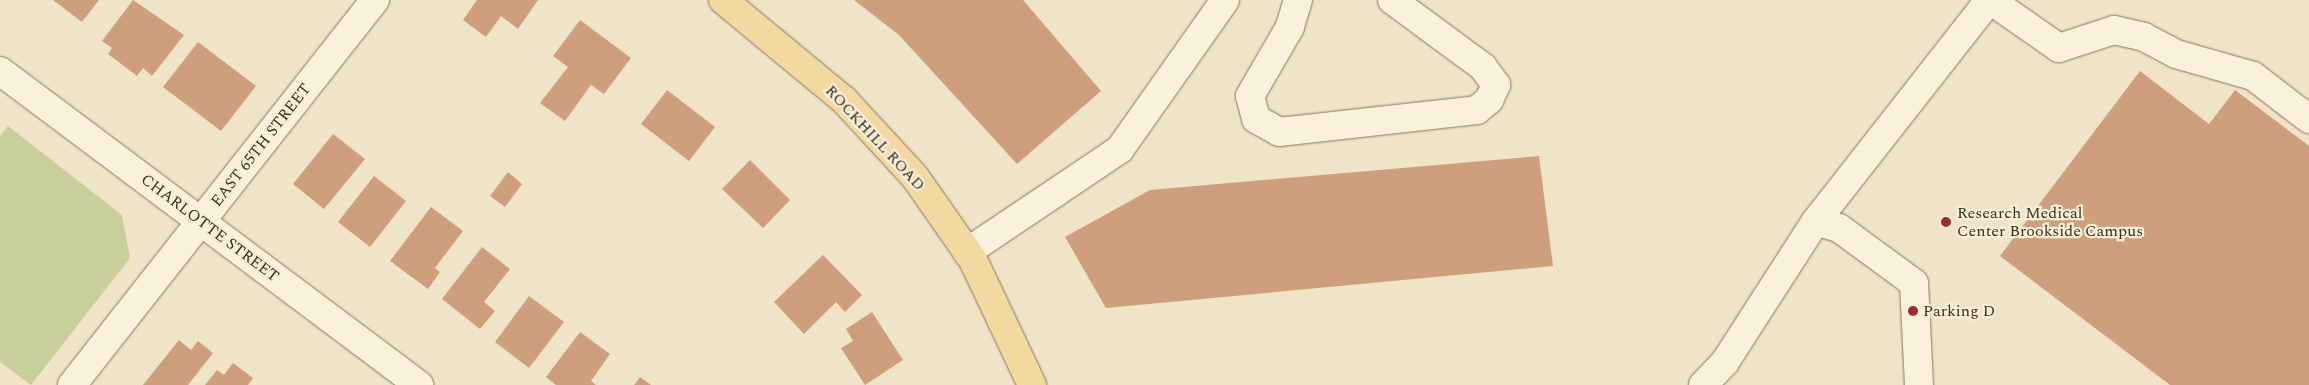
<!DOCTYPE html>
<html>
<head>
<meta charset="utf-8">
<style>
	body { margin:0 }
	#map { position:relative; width:2309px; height:385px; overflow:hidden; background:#f0e4c8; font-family:Spectral,serif }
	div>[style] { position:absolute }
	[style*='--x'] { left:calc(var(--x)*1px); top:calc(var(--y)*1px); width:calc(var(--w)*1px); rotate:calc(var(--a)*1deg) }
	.green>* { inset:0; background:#c9cf9b }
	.building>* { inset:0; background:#cf9f7d }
	.roads { filter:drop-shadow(0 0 1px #8d765c) drop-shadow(0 0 1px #8d765c) }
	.minor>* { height:28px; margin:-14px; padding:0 14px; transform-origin:14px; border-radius:14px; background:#faf1dc }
	.major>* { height:28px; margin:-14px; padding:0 14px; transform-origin:14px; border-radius:14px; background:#f3d9a0 }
	.dots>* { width:14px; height:14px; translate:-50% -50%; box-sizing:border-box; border:2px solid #f7eed8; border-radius:50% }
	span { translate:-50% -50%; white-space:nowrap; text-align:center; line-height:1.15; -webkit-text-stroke:4.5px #f7eed8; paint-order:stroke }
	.street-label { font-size:16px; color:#3d2e20 }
	.poi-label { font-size:16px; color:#3d2e20 }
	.left { translate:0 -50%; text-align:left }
</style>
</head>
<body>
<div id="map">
	<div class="green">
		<div style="clip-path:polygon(8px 126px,122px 215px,130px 258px,31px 385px,0 362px,0 136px)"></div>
	</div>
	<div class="building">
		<div style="clip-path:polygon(53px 0,99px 0,82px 22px)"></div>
		<div style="clip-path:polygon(133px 0,184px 35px,152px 76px,143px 68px,137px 76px,108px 54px,112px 48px,102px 41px)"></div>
		<div style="clip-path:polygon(477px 0,538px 0,518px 29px,501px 16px,486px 37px,463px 20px)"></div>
		<div style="clip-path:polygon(854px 0,1023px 0,1101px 91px,1017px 164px,899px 35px)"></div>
		<div style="clip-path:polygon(580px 20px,631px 58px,604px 94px,591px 85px,565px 121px,540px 103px,568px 67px,553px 56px)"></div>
		<div style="clip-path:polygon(198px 42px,256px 86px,221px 131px,163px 87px)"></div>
		<div style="clip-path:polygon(2140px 71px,2209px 124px,2235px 90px,2309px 146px,2309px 385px,2170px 385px,2000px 256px)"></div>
		<div style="clip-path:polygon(667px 90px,715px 127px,689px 161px,641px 124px)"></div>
		<div style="clip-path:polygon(333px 134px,365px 159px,324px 209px,293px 184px)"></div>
		<div style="clip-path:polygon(1539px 156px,1553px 266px,1106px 308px,1065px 237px,1150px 190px)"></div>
		<div style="clip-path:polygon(750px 160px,790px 200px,763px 228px,722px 189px)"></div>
		<div style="clip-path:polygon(508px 172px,522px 184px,505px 207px,490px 196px)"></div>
		<div style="clip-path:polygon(374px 176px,406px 201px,370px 247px,338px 222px)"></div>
		<div style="clip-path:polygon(431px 207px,463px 231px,435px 268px,440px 272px,428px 289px,390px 261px)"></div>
		<div style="clip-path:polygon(482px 247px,510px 269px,484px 302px,495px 311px,480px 329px,442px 299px)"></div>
		<div style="clip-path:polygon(823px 255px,862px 295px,845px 312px,836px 302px,804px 334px,774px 302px)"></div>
		<div style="clip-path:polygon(529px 296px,564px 322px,529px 368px,495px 342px)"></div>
		<div style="clip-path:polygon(872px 312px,903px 360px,865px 385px,841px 348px,853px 341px,846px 329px)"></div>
		<div style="clip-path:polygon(580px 332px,610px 354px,591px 381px,596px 385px,556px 385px,546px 377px)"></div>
		<div style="clip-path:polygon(179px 340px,191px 350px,198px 341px,213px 353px,188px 385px,143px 385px)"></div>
		<div style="clip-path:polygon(233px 363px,253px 378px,248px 385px,205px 385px,217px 370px,224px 375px)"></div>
		<div style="clip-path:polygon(640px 377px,651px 385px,634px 385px)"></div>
	</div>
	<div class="roads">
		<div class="minor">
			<div style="--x:1298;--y:0;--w:28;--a:107"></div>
			<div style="--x:1290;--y:27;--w:80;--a:120.1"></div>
			<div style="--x:1250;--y:96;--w:24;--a:75"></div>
			<div style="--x:1256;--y:119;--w:26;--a:29"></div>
			<div style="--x:1279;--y:132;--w:199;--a:-6.3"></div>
			<div style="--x:1477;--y:110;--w:16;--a:-40"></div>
			<div style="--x:1489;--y:100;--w:17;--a:-65"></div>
			<div style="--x:1496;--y:85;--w:22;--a:-126"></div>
			<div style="--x:1483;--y:67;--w:113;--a:-143.6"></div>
			<div style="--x:1990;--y:0;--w:84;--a:34.8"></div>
			<div style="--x:2059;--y:48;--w:58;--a:-18.1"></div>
			<div style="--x:2114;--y:30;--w:31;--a:13"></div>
			<div style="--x:2144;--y:37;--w:36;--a:28"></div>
			<div style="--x:2176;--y:54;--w:80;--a:15.9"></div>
			<div style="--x:2253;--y:76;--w:71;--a:37.5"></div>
			<div style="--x:0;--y:71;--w:524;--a:36.85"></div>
			<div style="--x:1816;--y:221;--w:24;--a:17"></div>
			<div style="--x:1839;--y:228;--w:93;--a:36.3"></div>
			<div style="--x:1914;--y:283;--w:102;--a:87.2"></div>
			<div style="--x:967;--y:252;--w:184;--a:-33.9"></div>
			<div style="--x:1120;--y:149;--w:182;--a:-54.8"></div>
			<div style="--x:72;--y:385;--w:490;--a:-51.8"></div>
			<div style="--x:1703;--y:385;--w:32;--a:-46"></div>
			<div style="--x:1725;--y:362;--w:168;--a:-57.2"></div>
			<div style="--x:1816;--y:221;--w:281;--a:-51.9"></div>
		</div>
		<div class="major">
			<div style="--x:723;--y:0;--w:157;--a:39.6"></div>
			<div style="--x:844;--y:100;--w:105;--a:47.3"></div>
			<div style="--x:915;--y:177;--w:101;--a:55.1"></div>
			<div style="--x:973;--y:260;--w:138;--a:64.7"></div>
		</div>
	</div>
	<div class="dots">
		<div style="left:1946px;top:222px;background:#9e2a2b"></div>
		<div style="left:1913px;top:311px;background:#9e2a2b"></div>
	</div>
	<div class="street-label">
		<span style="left:875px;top:138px;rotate:47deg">ROCKHILL ROAD</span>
		<span style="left:261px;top:145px;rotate:-52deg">EAST 65TH STREET</span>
		<span style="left:210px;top:228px;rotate:37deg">CHARLOTTE STREET</span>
	</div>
	<div class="poi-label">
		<span class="left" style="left:1957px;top:222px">Research Medical<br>Center Brookside Campus</span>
		<span class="left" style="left:1923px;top:311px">Parking D</span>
	</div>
</div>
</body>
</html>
